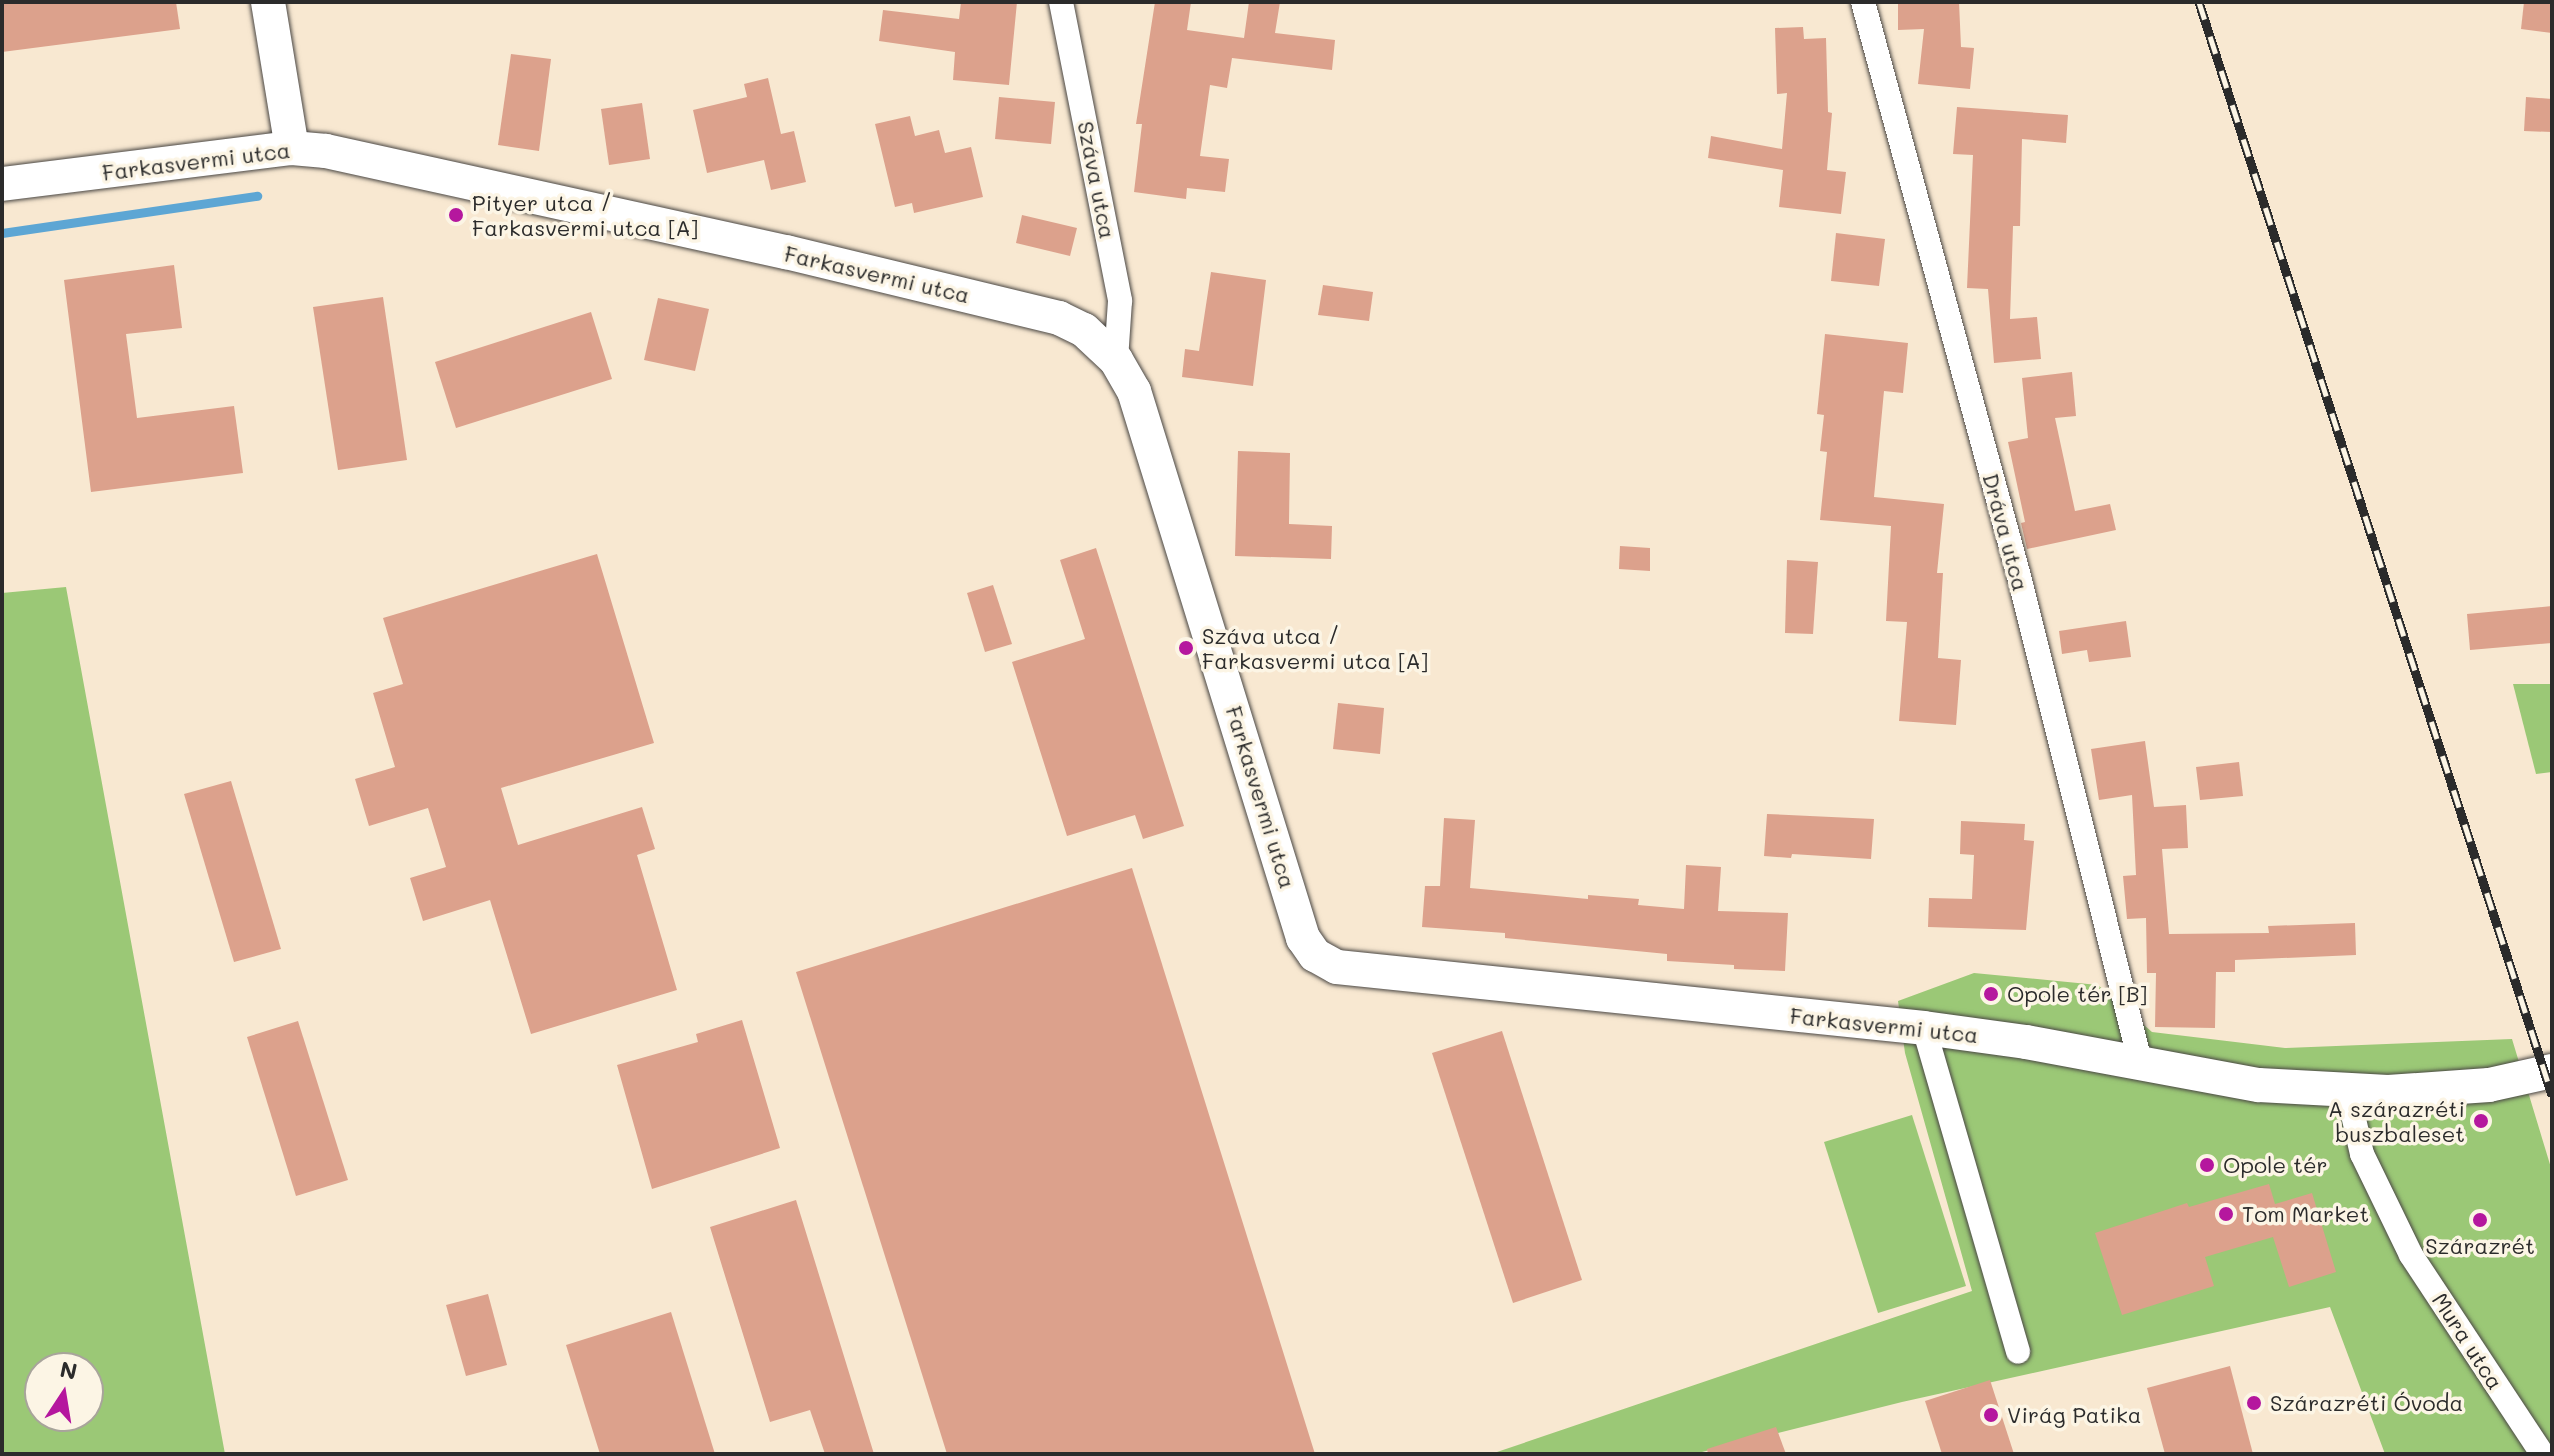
<!DOCTYPE html>
<html>
<head>
<meta charset="utf-8">
<style>
	body { margin:0 }
	#map { position:relative; width:2554px; height:1456px; overflow:hidden; background:#f8e8d1; font-family:Mali,sans-serif }
	div>[style] { position:absolute }
	[style*='--x'] { left:calc(var(--x)*1px); top:calc(var(--y)*1px); width:calc(var(--w)*1px); rotate:calc(var(--a)*1deg) }
	.green>* { inset:0; background:#9bc876 }
	.stream>* { height:9px; margin:-4.5px; padding:0 4.5px; transform-origin:4.5px; border-radius:4.5px; background:#5da6d4 }
	.building>* { inset:0; background:#dca18c }
	.roads { filter:drop-shadow(0 0 2px #4a4744) drop-shadow(0 0 2px #4a4744) }
	.street>* { height:24px; margin:-12px; padding:0 12px; transform-origin:12px; border-radius:12px; background:#fff }
	.secondary>* { height:34px; margin:-17px; padding:0 17px; transform-origin:17px; border-radius:17px; background:#fff }
	.rail>* { height:9px; margin-top:-4.5px; transform-origin:0; background:repeating-linear-gradient(90deg,#fcf5e5 0 18px,#2b2b2b 0 36px); box-sizing:border-box; border-block:2px solid #2b2b2b }
	.dots>* { width:22px; height:22px; translate:-50% -50%; box-sizing:border-box; border:4px solid #fcf5e5; border-radius:50% }
	span { translate:-50% -50%; white-space:nowrap; text-align:center; line-height:1.15; -webkit-text-stroke:7px #fcf5e5; paint-order:stroke }
	.street-label { font-size:22px; color:#2b2b2b }
	.poi-label { font-size:22px; color:#2b2b2b }
	.left { translate:0 -50%; text-align:left }
	.right { translate:-100% -50%; text-align:right }
	.frame { position:absolute; inset:0; border:4px solid #2b2b2b; pointer-events:none }
	.north { position:absolute; left:24px; top:1352px; width:80px; height:80px; box-sizing:border-box; background:#fcf5e5; border:2px solid #a8a49b; border-radius:50%; rotate:12deg; font-size:22px; font-weight:700; line-height:32px; text-align:center; color:#2b2b2b }
	.north::after { content:''; display:block; margin:auto; width:28px; height:36px; background:#b5179e; clip-path:polygon(50% 0,100% 100%,50% 72%,0 100%) }
</style>
</head>
<body>
<div id="map">
	<div class="green">
		<div style="clip-path:polygon(evenodd,66px 587px,225px 1454px,2px 1454px,2px 593px,66px 587px,40px 1368px,88px 1368px,88px 1416px,40px 1416px,40px 1368px)"></div>
		<div style="clip-path:polygon(2513px 684px,2552px 684px,2552px 772px,2536px 774px)"></div>
		<div style="clip-path:polygon(1974px 973px,2098px 985px,2152px 1032px,2285px 1048px,2512px 1039px,2552px 1171px,2552px 1454px,2385px 1454px,2330px 1307px,1902px 1402px,1694px 1454px,1491px 1454px,1972px 1291px,1905px 1053px,1898px 1001px)"></div>
		<div style="clip-path:polygon(1912px 1115px,1966px 1286px,1878px 1313px,1824px 1142px)"></div>
	</div>
	<div class="stream">
		<div style="--x:2;--y:233;--w:258;--a:-8.3"></div>
	</div>
	<div class="building">
		<div style="clip-path:polygon(2px 2px,176px 2px,180px 29px,2px 52px)"></div>
		<div style="clip-path:polygon(961px 2px,1017px 2px,1009px 85px,953px 80px,955px 52px,879px 41px,883px 10px,959px 19px)"></div>
		<div style="clip-path:polygon(1155px 2px,1191px 2px,1187px 30px,1244px 38px,1249px 2px,1280px 2px,1275px 33px,1335px 40px,1332px 70px,1232px 58px,1227px 88px,1210px 85px,1200px 156px,1229px 159px,1225px 192px,1187px 188px,1186px 199px,1134px 192px,1142px 124px,1136px 124px)"></div>
		<div style="clip-path:polygon(1898px 2px,1959px 2px,1961px 47px,1974px 48px,1970px 89px,1918px 84px,1924px 29px,1898px 30px)"></div>
		<div style="clip-path:polygon(2524px 2px,2552px 2px,2552px 33px,2521px 29px)"></div>
		<div style="clip-path:polygon(1803px 27px,1804px 39px,1826px 38px,1828px 112px,1832px 113px,1827px 170px,1846px 172px,1841px 214px,1779px 207px,1783px 170px,1708px 158px,1711px 136px,1782px 149px,1787px 93px,1777px 94px,1775px 28px)"></div>
		<div style="clip-path:polygon(511px 54px,551px 59px,539px 151px,498px 145px)"></div>
		<div style="clip-path:polygon(768px 78px,781px 134px,794px 131px,806px 182px,771px 190px,764px 160px,707px 173px,693px 110px,747px 97px,744px 84px)"></div>
		<div style="clip-path:polygon(999px 97px,1055px 102px,1051px 144px,995px 139px)"></div>
		<div style="clip-path:polygon(2526px 97px,2552px 99px,2552px 132px,2524px 131px)"></div>
		<div style="clip-path:polygon(642px 103px,650px 159px,609px 165px,601px 109px)"></div>
		<div style="clip-path:polygon(1957px 107px,2068px 115px,2066px 143px,2022px 139px,2020px 226px,2013px 226px,2010px 319px,2037px 317px,2041px 359px,1994px 363px,1988px 289px,1967px 288px,1973px 155px,1953px 154px)"></div>
		<div style="clip-path:polygon(910px 116px,915px 136px,939px 130px,945px 153px,971px 147px,983px 197px,914px 213px,912px 203px,895px 207px,875px 124px)"></div>
		<div style="clip-path:polygon(1022px 215px,1077px 228px,1070px 256px,1016px 243px)"></div>
		<div style="clip-path:polygon(1836px 233px,1885px 239px,1879px 286px,1831px 281px)"></div>
		<div style="clip-path:polygon(174px 265px,182px 328px,126px 334px,137px 418px,234px 406px,243px 473px,91px 492px,64px 280px)"></div>
		<div style="clip-path:polygon(1211px 272px,1266px 280px,1253px 386px,1182px 377px,1185px 349px,1199px 351px)"></div>
		<div style="clip-path:polygon(1323px 285px,1373px 292px,1369px 321px,1318px 315px)"></div>
		<div style="clip-path:polygon(383px 297px,407px 460px,338px 470px,313px 307px)"></div>
		<div style="clip-path:polygon(658px 298px,709px 309px,695px 371px,644px 360px)"></div>
		<div style="clip-path:polygon(591px 312px,612px 379px,456px 428px,435px 362px)"></div>
		<div style="clip-path:polygon(1825px 334px,1908px 343px,1903px 393px,1884px 391px,1874px 497px,1944px 504px,1937px 573px,1943px 573px,1938px 658px,1961px 660px,1956px 725px,1899px 721px,1907px 622px,1886px 621px,1891px 526px,1820px 520px,1827px 452px,1820px 451px,1824px 415px,1817px 414px)"></div>
		<div style="clip-path:polygon(2072px 372px,2076px 416px,2055px 418px,2075px 511px,2110px 504px,2116px 530px,2027px 549px,2021px 523px,2025px 522px,2008px 442px,2028px 438px,2022px 378px)"></div>
		<div style="clip-path:polygon(1238px 451px,1290px 453px,1289px 524px,1332px 526px,1331px 559px,1235px 556px)"></div>
		<div style="clip-path:polygon(1620px 546px,1650px 548px,1650px 571px,1619px 569px)"></div>
		<div style="clip-path:polygon(1096px 548px,1184px 826px,1143px 839px,1135px 815px,1067px 836px,1012px 662px,1085px 639px,1060px 560px)"></div>
		<div style="clip-path:polygon(597px 554px,654px 743px,501px 788px,518px 845px,642px 807px,655px 849px,637px 855px,677px 990px,531px 1034px,490px 900px,423px 921px,410px 878px,446px 867px,428px 808px,369px 826px,355px 779px,395px 767px,373px 693px,403px 684px,383px 618px)"></div>
		<div style="clip-path:polygon(1787px 560px,1818px 562px,1813px 634px,1785px 633px)"></div>
		<div style="clip-path:polygon(993px 585px,1012px 644px,985px 652px,967px 593px)"></div>
		<div style="clip-path:polygon(2552px 606px,2552px 643px,2470px 650px,2467px 614px)"></div>
		<div style="clip-path:polygon(2126px 621px,2131px 657px,2089px 662px,2087px 650px,2062px 654px,2059px 631px)"></div>
		<div style="clip-path:polygon(1338px 703px,1384px 708px,1380px 754px,1333px 749px)"></div>
		<div style="clip-path:polygon(2145px 741px,2154px 807px,2186px 805px,2188px 848px,2162px 849px,2169px 934px,2269px 933px,2268px 926px,2355px 923px,2356px 955px,2235px 960px,2235px 972px,2216px 972px,2215px 1028px,2155px 1027px,2156px 973px,2147px 973px,2146px 918px,2127px 919px,2123px 876px,2136px 875px,2132px 795px,2099px 800px,2091px 749px)"></div>
		<div style="clip-path:polygon(2239px 762px,2243px 796px,2200px 800px,2196px 767px)"></div>
		<div style="clip-path:polygon(231px 781px,281px 949px,234px 962px,184px 794px)"></div>
		<div style="clip-path:polygon(1767px 814px,1874px 819px,1871px 859px,1792px 854px,1791px 858px,1764px 856px)"></div>
		<div style="clip-path:polygon(1444px 818px,1475px 820px,1470px 888px,1588px 899px,1588px 895px,1639px 899px,1638px 905px,1684px 909px,1686px 865px,1721px 867px,1718px 911px,1788px 913px,1785px 971px,1734px 969px,1734px 965px,1667px 961px,1667px 954px,1505px 938px,1505px 933px,1422px 927px,1425px 886px,1440px 886px)"></div>
		<div style="clip-path:polygon(1961px 821px,2025px 824px,2024px 840px,2034px 841px,2026px 930px,1928px 927px,1929px 898px,1972px 899px,1974px 855px,1960px 854px)"></div>
		<div style="clip-path:polygon(1132px 868px,1315px 1454px,947px 1454px,796px 972px)"></div>
		<div style="clip-path:polygon(742px 1020px,780px 1148px,652px 1189px,617px 1065px,698px 1042px,696px 1034px)"></div>
		<div style="clip-path:polygon(298px 1021px,348px 1180px,296px 1196px,247px 1037px)"></div>
		<div style="clip-path:polygon(1502px 1031px,1582px 1280px,1513px 1303px,1432px 1053px)"></div>
		<div style="clip-path:polygon(2269px 1184px,2275px 1204px,2312px 1193px,2336px 1272px,2289px 1287px,2273px 1237px,2205px 1257px,2214px 1286px,2122px 1315px,2095px 1233px,2187px 1203px,2189px 1207px)"></div>
		<div style="clip-path:polygon(796px 1200px,874px 1454px,825px 1454px,810px 1410px,770px 1422px,710px 1227px)"></div>
		<div style="clip-path:polygon(488px 1294px,507px 1365px,466px 1376px,446px 1305px)"></div>
		<div style="clip-path:polygon(671px 1312px,715px 1454px,600px 1454px,566px 1345px)"></div>
		<div style="clip-path:polygon(2230px 1366px,2253px 1454px,2165px 1454px,2147px 1388px)"></div>
		<div style="clip-path:polygon(1990px 1380px,2014px 1454px,1942px 1454px,1925px 1401px)"></div>
		<div style="clip-path:polygon(1776px 1427px,1786px 1454px,1708px 1454px,1707px 1449px)"></div>
	</div>
	<div class="roads">
		<div class="street">
			<div style="--x:1061;--y:2;--w:305;--a:78.8"></div>
			<div style="--x:1120;--y:301;--w:59;--a:93.9"></div>
			<div style="--x:1863;--y:2;--w:603;--a:74.81"></div>
			<div style="--x:2021;--y:584;--w:495;--a:76"></div>
			<div style="--x:1924;--y:1028;--w:337;--a:73.8"></div>
			<div style="--x:2348;--y:1093;--w:63;--a:77.1"></div>
			<div style="--x:2362;--y:1154;--w:112;--a:64.1"></div>
			<div style="--x:2411;--y:1255;--w:238;--a:56.6"></div>
		</div>
		<div class="secondary">
			<div style="--x:268;--y:2;--w:148;--a:80.7"></div>
			<div style="--x:2;--y:184;--w:292;--a:-7.1"></div>
			<div style="--x:292;--y:148;--w:34;--a:5"></div>
			<div style="--x:326;--y:151;--w:471;--a:12.4"></div>
			<div style="--x:786;--y:252;--w:281;--a:13.6"></div>
			<div style="--x:1059;--y:318;--w:28;--a:26"></div>
			<div style="--x:1084;--y:330;--w:44;--a:43.2"></div>
			<div style="--x:1116;--y:360;--w:36;--a:60"></div>
			<div style="--x:1134;--y:391;--w:573;--a:72.83"></div>
			<div style="--x:1303;--y:938;--w:21;--a:55"></div>
			<div style="--x:1315;--y:955;--w:25;--a:29"></div>
			<div style="--x:1337;--y:967;--w:590;--a:5.93"></div>
			<div style="--x:1924;--y:1028;--w:103;--a:7.8"></div>
			<div style="--x:2026;--y:1042;--w:237;--a:10.5"></div>
			<div style="--x:2259;--y:1085;--w:129;--a:3.1"></div>
			<div style="--x:2388;--y:1092;--w:101;--a:-4"></div>
			<div style="--x:2489;--y:1085;--w:65;--a:-12.5"></div>
		</div>
	</div>
	<div class="rail">
		<div style="--x:2199;--y:2;--w:1149;--a:72.1"></div>
	</div>
	<div class="dots">
		<div style="left:456px;top:215px;background:#b5179e"></div>
		<div style="left:1186px;top:648px;background:#b5179e"></div>
		<div style="left:1991px;top:994px;background:#b5179e"></div>
		<div style="left:2481px;top:1121px;background:#b5179e"></div>
		<div style="left:2207px;top:1165px;background:#b5179e"></div>
		<div style="left:2226px;top:1214px;background:#b5179e"></div>
		<div style="left:2480px;top:1220px;background:#b5179e"></div>
		<div style="left:2254px;top:1403px;background:#b5179e"></div>
		<div style="left:1991px;top:1415px;background:#b5179e"></div>
	</div>
	<div class="street-label">
		<span style="left:196px;top:161px;rotate:-7deg">Farkasvermi utca</span>
		<span style="left:1097px;top:180px;rotate:79deg">Száva utca</span>
		<span style="left:877px;top:274px;rotate:13deg">Farkasvermi utca</span>
		<span style="left:2006px;top:532px;rotate:75deg">Dráva utca</span>
		<span style="left:1261px;top:797px;rotate:73deg">Farkasvermi utca</span>
		<span style="left:1884px;top:1025px;rotate:6deg">Farkasvermi utca</span>
		<span style="left:2468px;top:1341px;rotate:57deg">Mura utca</span>
	</div>
	<div class="poi-label">
		<span class="left" style="left:472px;top:215px">Pityer utca /<br>Farkasvermi utca [A]</span>
		<span class="left" style="left:1202px;top:648px">Száva utca /<br>Farkasvermi utca [A]</span>
		<span class="left" style="left:2007px;top:994px">Opole tér [B]</span>
		<span class="right" style="left:2465px;top:1121px">A szárazréti<br>buszbaleset</span>
		<span class="left" style="left:2223px;top:1165px">Opole tér</span>
		<span class="left" style="left:2242px;top:1214px">Tom Market</span>
		<span style="left:2480px;top:1246px">Szárazrét</span>
		<span class="left" style="left:2270px;top:1403px">Szárazréti Óvoda</span>
		<span class="left" style="left:2007px;top:1415px">Virág Patika</span>
	</div>
	<div class="frame"></div>
	<div class="north">N</div>
</div>
</body>
</html>
